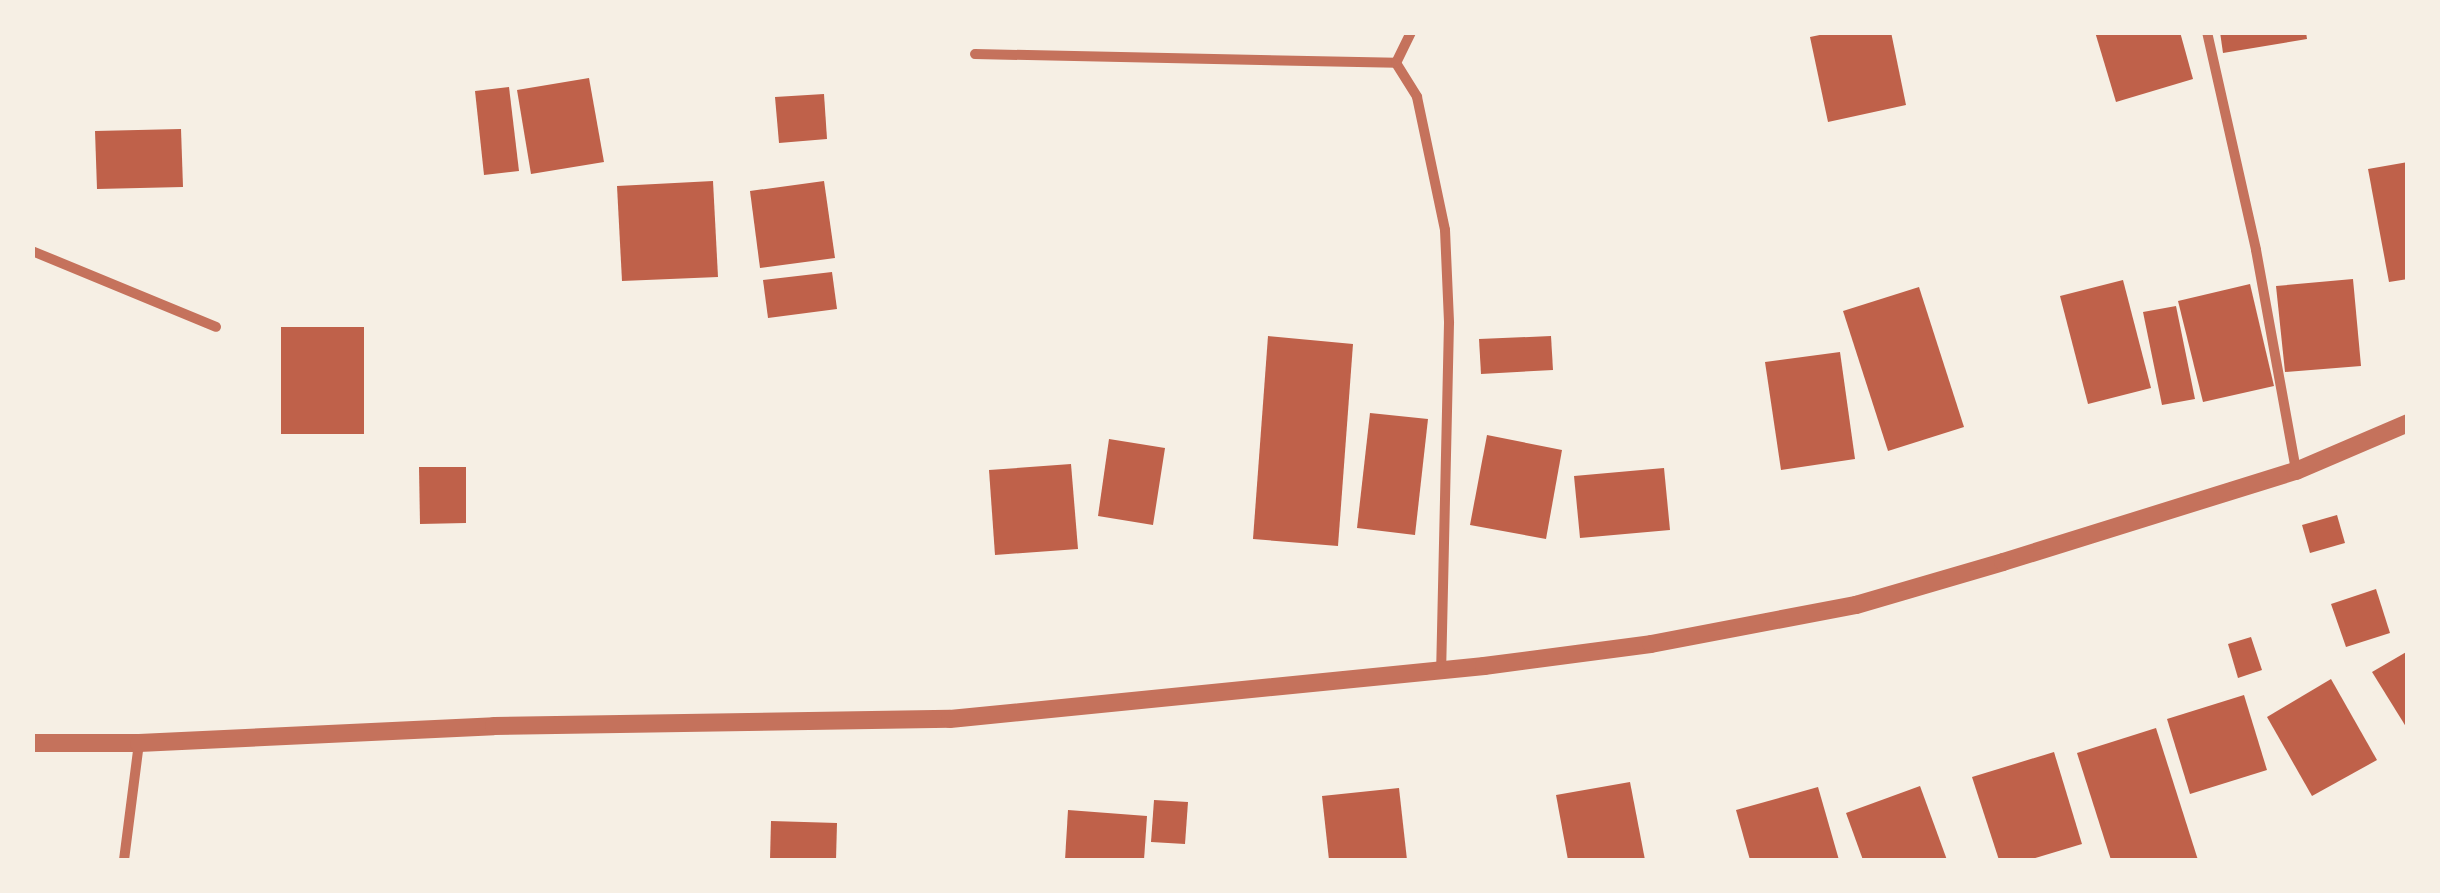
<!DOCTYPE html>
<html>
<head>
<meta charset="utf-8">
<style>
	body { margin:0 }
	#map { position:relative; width:2440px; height:893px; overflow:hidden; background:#f6efe4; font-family:Figtree,sans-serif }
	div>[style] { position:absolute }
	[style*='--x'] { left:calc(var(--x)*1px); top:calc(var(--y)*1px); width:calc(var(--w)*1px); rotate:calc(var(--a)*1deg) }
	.building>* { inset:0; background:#bf614a }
	.minor>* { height:10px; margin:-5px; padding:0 5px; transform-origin:5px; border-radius:5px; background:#c5725c }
	.tertiary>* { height:18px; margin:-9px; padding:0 9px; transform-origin:9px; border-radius:9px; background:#c5725c }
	span { translate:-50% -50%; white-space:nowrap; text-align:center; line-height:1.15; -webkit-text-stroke:8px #f6efe4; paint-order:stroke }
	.frame { position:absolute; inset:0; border:35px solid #f6efe4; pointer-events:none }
</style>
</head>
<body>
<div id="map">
	<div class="building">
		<div style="clip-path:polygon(1834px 32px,1891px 32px,1906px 105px,1828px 122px,1810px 37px)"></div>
		<div style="clip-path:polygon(2095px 32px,2180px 32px,2193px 79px,2116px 102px)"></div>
		<div style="clip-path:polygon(2220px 32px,2306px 32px,2307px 39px,2223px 53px)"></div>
		<div style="clip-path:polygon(589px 78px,604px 162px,531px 174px,517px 90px)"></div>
		<div style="clip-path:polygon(509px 87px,519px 171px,484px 175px,475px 91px)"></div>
		<div style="clip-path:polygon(824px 94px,827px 139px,779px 143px,775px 97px)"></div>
		<div style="clip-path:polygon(181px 129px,183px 187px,97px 189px,95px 131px)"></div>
		<div style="clip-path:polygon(2408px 162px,2408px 279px,2389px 282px,2368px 169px)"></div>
		<div style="clip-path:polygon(713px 181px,718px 277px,622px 281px,617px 186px)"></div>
		<div style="clip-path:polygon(824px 181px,835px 258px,760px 268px,750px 191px)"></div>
		<div style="clip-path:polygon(832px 272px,837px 309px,768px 318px,763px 280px)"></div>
		<div style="clip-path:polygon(2353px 279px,2361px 366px,2285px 372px,2276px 286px)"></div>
		<div style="clip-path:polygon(2123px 280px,2151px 388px,2088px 404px,2060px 296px)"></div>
		<div style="clip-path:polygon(2250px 284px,2274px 386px,2203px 402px,2178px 301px)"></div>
		<div style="clip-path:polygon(1919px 287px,1964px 427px,1888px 451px,1843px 311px)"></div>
		<div style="clip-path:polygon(2176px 306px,2195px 399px,2162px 405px,2143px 312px)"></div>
		<div style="clip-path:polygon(281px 327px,364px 327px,364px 434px,281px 434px)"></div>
		<div style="clip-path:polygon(1268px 336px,1353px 344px,1338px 546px,1253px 539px)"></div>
		<div style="clip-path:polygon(1551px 336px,1553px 370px,1481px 374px,1479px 339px)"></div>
		<div style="clip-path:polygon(1840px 352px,1855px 459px,1781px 470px,1765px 362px)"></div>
		<div style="clip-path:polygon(1370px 413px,1428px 419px,1415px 535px,1357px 528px)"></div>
		<div style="clip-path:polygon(1487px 435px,1562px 450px,1546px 539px,1470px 525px)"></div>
		<div style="clip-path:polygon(1109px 439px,1165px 448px,1153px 525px,1098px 516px)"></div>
		<div style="clip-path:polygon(1071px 464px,1078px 549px,995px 555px,989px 470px)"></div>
		<div style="clip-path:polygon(419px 467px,466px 467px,466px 523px,420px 524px)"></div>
		<div style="clip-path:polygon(1664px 468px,1670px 530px,1580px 538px,1574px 476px)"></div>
		<div style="clip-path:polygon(2337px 515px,2345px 543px,2310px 553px,2302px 525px)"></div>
		<div style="clip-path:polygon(2376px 589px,2390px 633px,2346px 647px,2331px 604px)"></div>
		<div style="clip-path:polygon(2251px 637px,2262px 670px,2238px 678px,2228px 644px)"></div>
		<div style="clip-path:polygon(2408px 651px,2408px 730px,2372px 672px)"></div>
		<div style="clip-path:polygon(2331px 679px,2377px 760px,2312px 796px,2267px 717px)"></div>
		<div style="clip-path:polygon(2244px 695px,2267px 770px,2190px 794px,2167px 719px)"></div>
		<div style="clip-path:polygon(2156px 728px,2198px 860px,2111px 860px,2077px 753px)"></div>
		<div style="clip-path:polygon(2054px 752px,2082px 844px,2029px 860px,1999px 860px,1972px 777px)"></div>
		<div style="clip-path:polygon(1630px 782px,1645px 860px,1568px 860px,1556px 795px)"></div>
		<div style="clip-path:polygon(1920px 786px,1947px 860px,1863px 860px,1846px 813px)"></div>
		<div style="clip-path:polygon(1818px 787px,1839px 860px,1750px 860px,1736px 810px)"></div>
		<div style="clip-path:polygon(1399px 788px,1407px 860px,1329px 860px,1322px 796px)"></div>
		<div style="clip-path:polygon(1154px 800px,1188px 802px,1185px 844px,1151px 842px)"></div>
		<div style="clip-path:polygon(1068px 810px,1147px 816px,1144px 860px,1065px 860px)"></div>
		<div style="clip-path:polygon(771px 821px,837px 823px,836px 860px,770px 860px)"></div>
	</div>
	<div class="minor">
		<div style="--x:2207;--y:32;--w:223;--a:77.3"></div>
		<div style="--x:2256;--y:250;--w:225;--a:79.7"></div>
		<div style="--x:975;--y:54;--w:421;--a:1.2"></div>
		<div style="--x:1396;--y:63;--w:40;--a:58"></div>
		<div style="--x:1417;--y:97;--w:136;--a:78.1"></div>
		<div style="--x:1445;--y:230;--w:93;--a:87.5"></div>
		<div style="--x:1449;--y:323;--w:347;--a:91.3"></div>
		<div style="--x:1396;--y:63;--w:34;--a:-64"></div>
		<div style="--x:32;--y:251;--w:199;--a:22.4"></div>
		<div style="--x:124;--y:860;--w:118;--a:-82.7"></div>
	</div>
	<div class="tertiary">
		<div style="--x:32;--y:743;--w:107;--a:0"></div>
		<div style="--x:139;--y:743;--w:355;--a:-2.7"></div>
		<div style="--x:494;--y:726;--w:456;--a:-0.9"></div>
		<div style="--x:950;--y:719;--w:537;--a:-5.67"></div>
		<div style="--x:1484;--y:666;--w:168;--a:-7.5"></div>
		<div style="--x:1651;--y:644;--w:209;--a:-10.8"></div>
		<div style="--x:1856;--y:605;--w:153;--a:-16.3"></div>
		<div style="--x:2003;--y:562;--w:307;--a:-17.3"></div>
		<div style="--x:2296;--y:471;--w:122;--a:-23.2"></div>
	</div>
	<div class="frame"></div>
</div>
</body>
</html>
